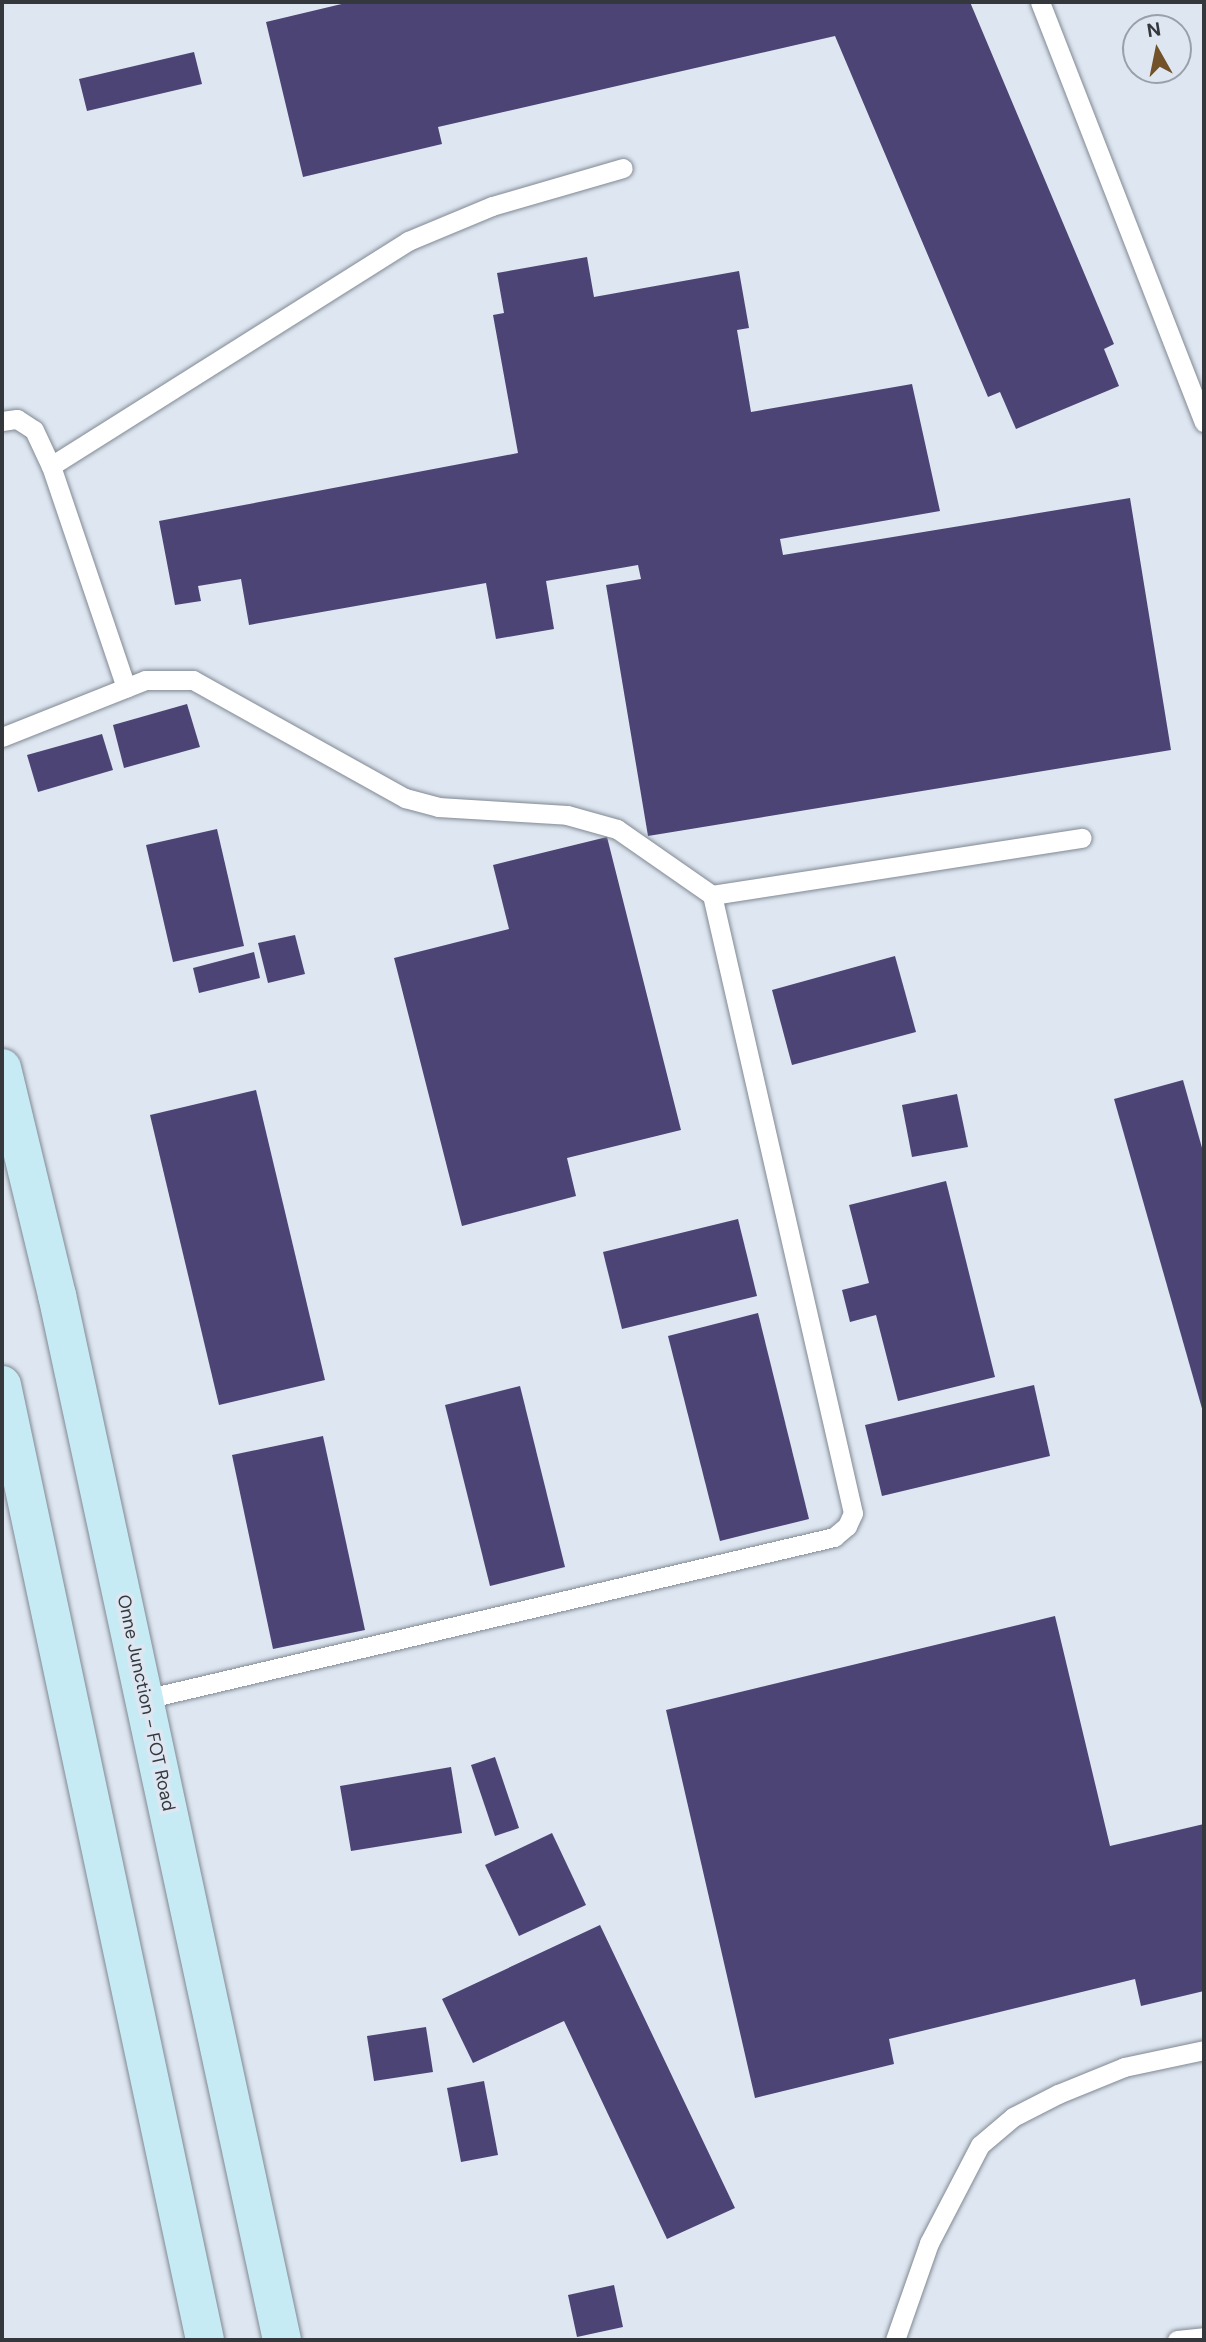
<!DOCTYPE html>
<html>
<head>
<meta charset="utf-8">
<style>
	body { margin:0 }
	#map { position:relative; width:1206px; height:2342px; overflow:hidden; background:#dde6f1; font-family:"DM Sans",sans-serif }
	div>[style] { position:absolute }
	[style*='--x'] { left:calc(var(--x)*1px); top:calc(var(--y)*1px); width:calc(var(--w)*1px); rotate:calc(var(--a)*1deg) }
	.building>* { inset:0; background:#4c4475 }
	.roads { filter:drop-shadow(0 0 2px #818993) drop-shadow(0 0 2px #818993) }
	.lane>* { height:19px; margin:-9.5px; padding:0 9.5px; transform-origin:9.5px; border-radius:9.5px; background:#fff }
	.secondary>* { height:38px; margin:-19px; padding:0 19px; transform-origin:19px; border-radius:19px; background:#c7ebf4 }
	span { translate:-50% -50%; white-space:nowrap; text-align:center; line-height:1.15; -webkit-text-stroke:7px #dde6f1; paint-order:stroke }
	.street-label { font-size:18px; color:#34383c }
	.frame { position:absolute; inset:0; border:4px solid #34383c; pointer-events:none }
	.north { position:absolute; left:1122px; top:14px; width:70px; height:70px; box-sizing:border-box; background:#dde6f1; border:2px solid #99a0a9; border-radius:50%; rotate:351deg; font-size:19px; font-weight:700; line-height:28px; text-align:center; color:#34383c }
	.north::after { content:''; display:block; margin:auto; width:24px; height:32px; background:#735229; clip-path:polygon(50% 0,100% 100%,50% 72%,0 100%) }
</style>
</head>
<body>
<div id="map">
	<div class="building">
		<div style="clip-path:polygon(350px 2px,970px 2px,1114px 344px,1104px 349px,1119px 386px,1016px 429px,1000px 392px,988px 397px,835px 36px,438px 127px,442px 144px,303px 177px,266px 22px)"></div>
		<div style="clip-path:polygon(194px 52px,202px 84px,87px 111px,79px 79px)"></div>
		<div style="clip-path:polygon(587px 257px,594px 297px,739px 271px,749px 328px,737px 330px,751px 412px,912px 384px,940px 511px,780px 539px,783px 555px,1130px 498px,1171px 750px,648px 836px,606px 585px,641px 579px,638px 565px,546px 581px,554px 629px,496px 639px,486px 583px,249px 625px,241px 579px,198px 586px,201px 601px,175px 605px,159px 521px,518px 453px,493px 315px,504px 313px,497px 273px)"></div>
		<div style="clip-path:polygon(187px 704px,200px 747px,124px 768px,113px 725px)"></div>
		<div style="clip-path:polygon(102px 734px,113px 770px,38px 792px,27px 755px)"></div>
		<div style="clip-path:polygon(217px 829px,244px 946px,173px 962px,146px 845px)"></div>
		<div style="clip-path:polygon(607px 837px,681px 1130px,567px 1158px,576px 1196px,462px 1226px,394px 958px,509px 929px,493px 865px)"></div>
		<div style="clip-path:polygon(295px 935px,305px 974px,268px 983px,258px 943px)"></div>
		<div style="clip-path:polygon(254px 952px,260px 978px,199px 993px,193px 968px)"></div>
		<div style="clip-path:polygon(895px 956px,916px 1032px,792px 1065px,772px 990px)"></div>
		<div style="clip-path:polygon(1183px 1080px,1204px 1155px,1203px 1412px,1114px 1099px)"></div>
		<div style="clip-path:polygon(256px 1090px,325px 1380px,219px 1405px,150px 1115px)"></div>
		<div style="clip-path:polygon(957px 1094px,968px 1147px,912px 1157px,902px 1105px)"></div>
		<div style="clip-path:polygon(946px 1181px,995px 1377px,898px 1401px,876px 1315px,850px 1322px,842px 1290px,869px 1283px,849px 1205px)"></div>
		<div style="clip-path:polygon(738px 1219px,757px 1296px,622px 1329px,603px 1252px)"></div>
		<div style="clip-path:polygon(758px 1313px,809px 1519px,720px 1541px,668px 1336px)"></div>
		<div style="clip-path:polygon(1034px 1385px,1050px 1456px,882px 1496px,865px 1425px)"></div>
		<div style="clip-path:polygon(520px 1386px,565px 1567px,490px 1586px,445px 1405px)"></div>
		<div style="clip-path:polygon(323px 1436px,365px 1630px,273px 1649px,232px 1455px)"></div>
		<div style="clip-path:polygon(1055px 1616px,1110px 1846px,1204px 1824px,1204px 1991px,1141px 2006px,1135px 1979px,889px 2039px,894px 2064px,755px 2098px,666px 1710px)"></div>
		<div style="clip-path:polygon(495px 1757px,519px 1828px,495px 1836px,471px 1765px)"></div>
		<div style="clip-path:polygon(451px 1767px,462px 1833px,351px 1851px,340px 1786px)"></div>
		<div style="clip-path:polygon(552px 1833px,586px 1905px,519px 1936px,485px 1865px)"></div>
		<div style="clip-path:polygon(600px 1925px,735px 2208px,667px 2239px,564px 2021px,473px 2063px,442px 1999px)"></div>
		<div style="clip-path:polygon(426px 2027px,433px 2072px,374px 2081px,367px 2036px)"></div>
		<div style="clip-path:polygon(484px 2081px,498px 2155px,461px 2162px,447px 2088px)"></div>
		<div style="clip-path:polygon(614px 2285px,623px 2327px,577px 2337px,568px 2295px)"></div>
	</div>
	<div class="roads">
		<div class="lane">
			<div style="--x:1040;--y:2;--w:451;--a:68.7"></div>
			<div style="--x:2;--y:421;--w:15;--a:-8"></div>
			<div style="--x:17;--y:419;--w:20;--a:33"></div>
			<div style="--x:34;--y:430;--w:40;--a:65"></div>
			<div style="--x:51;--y:466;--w:234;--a:71.3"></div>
			<div style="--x:51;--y:466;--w:422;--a:-32.2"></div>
			<div style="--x:408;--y:241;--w:91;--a:-22.6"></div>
			<div style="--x:492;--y:206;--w:136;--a:-16.2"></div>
			<div style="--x:2;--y:737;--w:154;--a:-21.7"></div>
			<div style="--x:145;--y:680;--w:48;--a:0"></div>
			<div style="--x:193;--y:680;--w:243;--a:29.1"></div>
			<div style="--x:405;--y:798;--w:34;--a:15"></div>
			<div style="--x:438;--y:807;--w:129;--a:3.5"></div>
			<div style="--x:567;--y:815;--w:52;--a:15.6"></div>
			<div style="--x:617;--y:829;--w:116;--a:34.8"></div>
			<div style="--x:712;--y:895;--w:374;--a:-8.8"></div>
			<div style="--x:145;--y:1699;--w:708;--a:-13.23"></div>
			<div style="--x:834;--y:1537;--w:17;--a:-40"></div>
			<div style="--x:847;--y:1526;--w:14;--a:-65"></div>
			<div style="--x:853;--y:1513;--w:634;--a:-102.85"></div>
			<div style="--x:895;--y:2340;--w:103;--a:-70.7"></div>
			<div style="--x:929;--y:2243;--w:110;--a:-62.5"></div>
			<div style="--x:980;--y:2145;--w:43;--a:-40.3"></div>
			<div style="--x:1013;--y:2117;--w:51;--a:-27.1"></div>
			<div style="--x:1058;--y:2094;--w:71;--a:-22.2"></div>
			<div style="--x:1124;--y:2067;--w:82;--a:-12"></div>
			<div style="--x:1177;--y:2340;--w:27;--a:-6"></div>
		</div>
		<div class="secondary">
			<div style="--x:2;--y:1068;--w:234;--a:76.4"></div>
			<div style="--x:57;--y:1295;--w:1069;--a:77.85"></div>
			<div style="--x:2;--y:1385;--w:976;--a:78"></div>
		</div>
	</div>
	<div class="street-label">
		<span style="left:146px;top:1703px;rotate:78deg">Onne Junction - FOT Road</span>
	</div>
	<div class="frame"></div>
	<div class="north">N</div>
</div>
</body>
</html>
